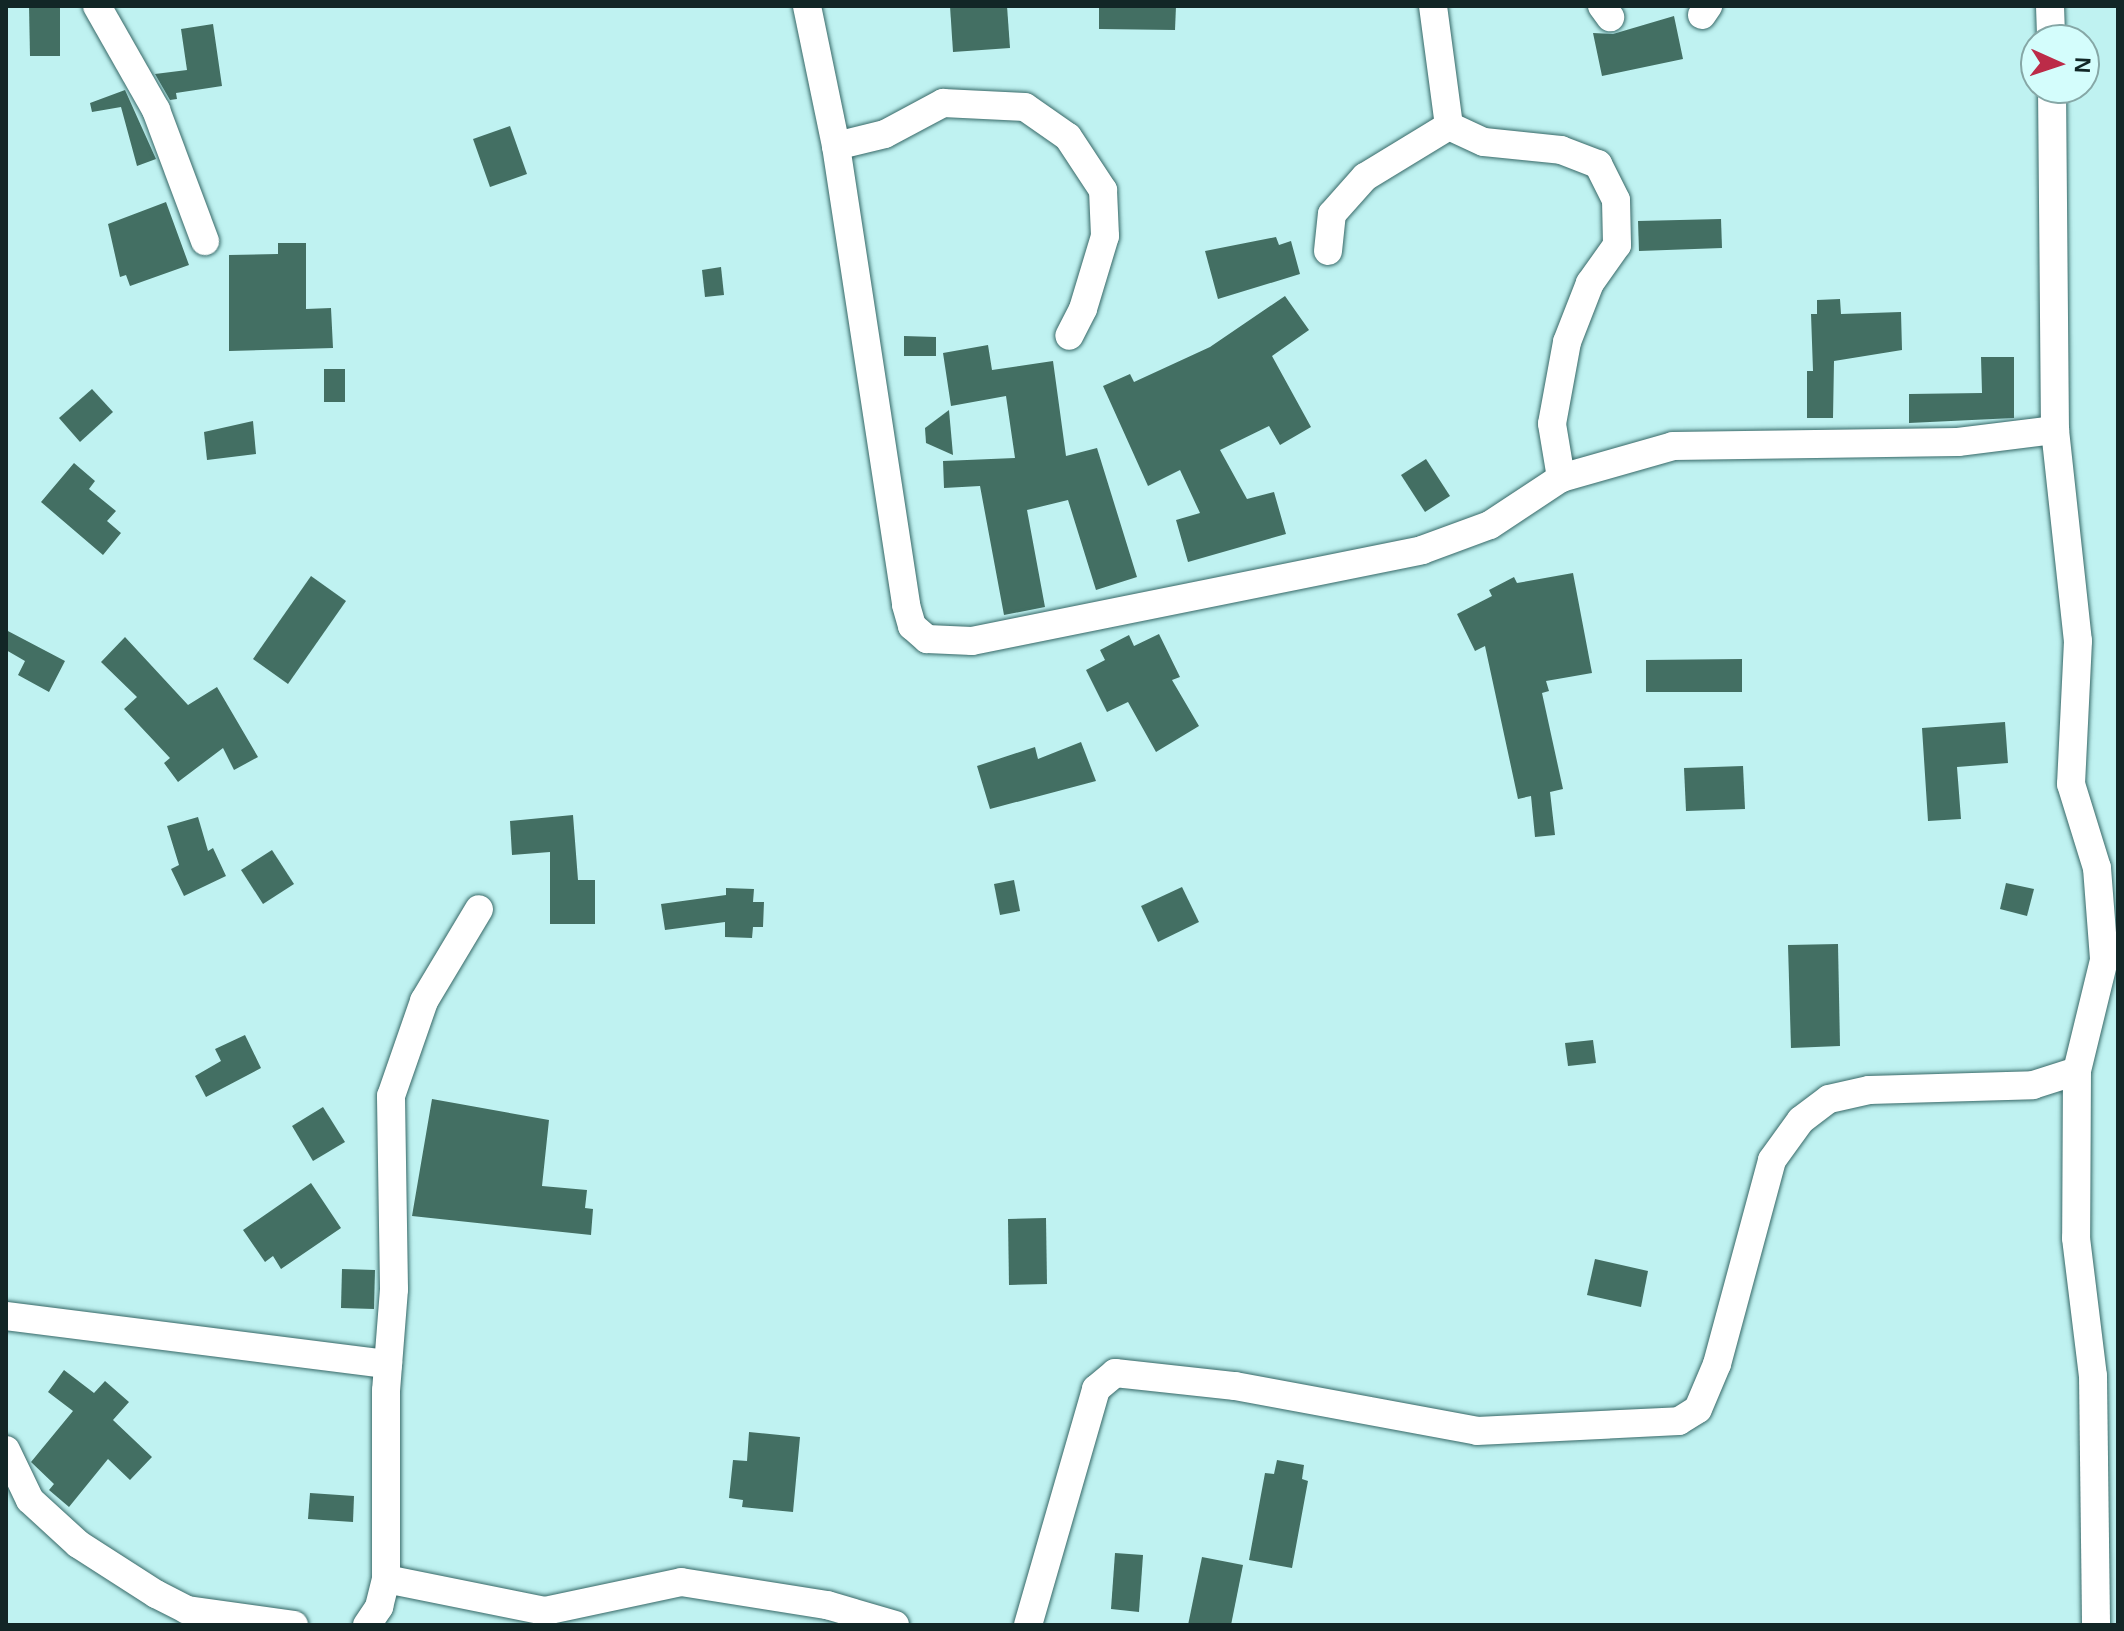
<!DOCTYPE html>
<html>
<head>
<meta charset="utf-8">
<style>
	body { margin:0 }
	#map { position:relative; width:2124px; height:1631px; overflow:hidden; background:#bff2f1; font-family:Helvetica,sans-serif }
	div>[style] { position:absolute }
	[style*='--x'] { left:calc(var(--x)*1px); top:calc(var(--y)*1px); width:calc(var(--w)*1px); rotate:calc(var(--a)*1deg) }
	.building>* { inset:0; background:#436f63 }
	.roads { filter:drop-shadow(0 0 2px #376867) drop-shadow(0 0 2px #376867) }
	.minor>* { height:28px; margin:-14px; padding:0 14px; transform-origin:14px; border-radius:14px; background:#fff }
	span { translate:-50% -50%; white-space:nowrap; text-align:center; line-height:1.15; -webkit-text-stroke:8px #d4fdfc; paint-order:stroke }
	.frame { position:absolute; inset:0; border:8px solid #122626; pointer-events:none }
	.north { position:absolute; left:2020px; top:24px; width:80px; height:80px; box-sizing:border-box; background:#d4fdfc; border:2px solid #86a7a6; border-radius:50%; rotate:93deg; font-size:22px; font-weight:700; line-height:32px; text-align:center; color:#122626 }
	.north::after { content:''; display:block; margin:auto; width:28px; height:36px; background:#bc2b48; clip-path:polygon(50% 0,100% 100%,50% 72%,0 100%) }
</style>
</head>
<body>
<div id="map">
	<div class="building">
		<div style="clip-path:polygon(29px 6px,60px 6px,60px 56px,30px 56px)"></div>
		<div style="clip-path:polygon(950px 6px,1007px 6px,1010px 48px,953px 52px)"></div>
		<div style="clip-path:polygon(1099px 6px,1176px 6px,1175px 30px,1099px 29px)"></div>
		<div style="clip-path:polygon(1674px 16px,1683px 59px,1602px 76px,1593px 33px,1613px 34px)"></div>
		<div style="clip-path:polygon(213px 24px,222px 86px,176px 93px,177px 99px,170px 100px,155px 74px,187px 70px,181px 29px)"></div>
		<div style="clip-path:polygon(125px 90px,156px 159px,137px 166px,121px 107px,92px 112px,90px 103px)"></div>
		<div style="clip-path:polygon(510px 126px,527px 174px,490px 187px,473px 139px)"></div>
		<div style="clip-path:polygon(166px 202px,189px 265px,130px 286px,126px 275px,120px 277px,108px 224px)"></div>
		<div style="clip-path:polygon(1721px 219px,1722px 248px,1639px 251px,1638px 221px)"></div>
		<div style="clip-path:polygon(1276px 237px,1279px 245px,1291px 241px,1300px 274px,1218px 299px,1205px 251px)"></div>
		<div style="clip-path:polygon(278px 243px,306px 243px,306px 309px,331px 308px,333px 348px,229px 351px,229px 255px,278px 254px)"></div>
		<div style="clip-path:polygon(721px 267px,724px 295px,705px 297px,702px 270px)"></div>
		<div style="clip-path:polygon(1285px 296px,1309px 330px,1272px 356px,1311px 427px,1280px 445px,1269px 426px,1220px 450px,1247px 499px,1274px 492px,1286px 534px,1188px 562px,1176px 520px,1200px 513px,1180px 470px,1148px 486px,1103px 386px,1130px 374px,1134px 382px,1210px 347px)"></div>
		<div style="clip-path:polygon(1840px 299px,1841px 314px,1901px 312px,1902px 350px,1834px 361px,1833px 418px,1807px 418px,1807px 371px,1813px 371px,1811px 314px,1817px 314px,1817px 300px)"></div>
		<div style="clip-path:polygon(904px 336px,936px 337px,936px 356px,904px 356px)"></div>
		<div style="clip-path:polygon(988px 345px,992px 370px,1053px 361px,1066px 456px,1097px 448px,1137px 577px,1096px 590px,1068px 500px,1027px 510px,1045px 607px,1004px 615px,980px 486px,944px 488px,943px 461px,1015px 458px,1006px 396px,951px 406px,943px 353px)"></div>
		<div style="clip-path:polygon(1981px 357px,2014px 357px,2014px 418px,1909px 423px,1909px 394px,1982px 393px)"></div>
		<div style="clip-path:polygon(324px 369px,345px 369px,345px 402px,324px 402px)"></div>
		<div style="clip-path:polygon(92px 389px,113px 412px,80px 442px,59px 418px)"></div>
		<div style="clip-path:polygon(949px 410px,953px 455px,926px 443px,925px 428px)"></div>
		<div style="clip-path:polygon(253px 421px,256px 454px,207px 460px,204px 432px)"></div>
		<div style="clip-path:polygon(1426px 459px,1450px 496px,1425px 512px,1401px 475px)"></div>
		<div style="clip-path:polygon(74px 463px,95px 481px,89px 489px,116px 511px,107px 521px,121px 533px,103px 555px,41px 502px)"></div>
		<div style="clip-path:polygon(1573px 573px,1592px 673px,1546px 681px,1549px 691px,1542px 693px,1563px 789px,1550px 792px,1555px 835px,1535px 837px,1531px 796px,1518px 799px,1485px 646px,1475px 651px,1457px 614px,1492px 596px,1489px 590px,1514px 577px,1517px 583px)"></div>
		<div style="clip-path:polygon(311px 576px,346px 601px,288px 684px,253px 659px)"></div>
		<div style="clip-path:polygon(6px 630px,65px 661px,49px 692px,18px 675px,25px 661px,6px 650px)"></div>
		<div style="clip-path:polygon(1159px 634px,1180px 677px,1172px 680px,1199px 726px,1156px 752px,1128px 702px,1107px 712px,1086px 670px,1105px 660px,1100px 650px,1129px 635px,1134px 646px)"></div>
		<div style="clip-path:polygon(125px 637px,188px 705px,217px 687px,258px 757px,234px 770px,223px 748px,178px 782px,164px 763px,170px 758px,124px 709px,137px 697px,101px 662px)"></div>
		<div style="clip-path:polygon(1742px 659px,1742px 692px,1646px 692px,1646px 660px)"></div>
		<div style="clip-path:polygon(2005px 722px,2008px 763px,1957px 767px,1961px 819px,1928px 821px,1922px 728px)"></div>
		<div style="clip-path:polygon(1081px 742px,1096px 781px,990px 809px,977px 766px,1035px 747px,1038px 759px)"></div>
		<div style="clip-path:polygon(1743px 766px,1745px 809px,1686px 811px,1684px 768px)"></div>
		<div style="clip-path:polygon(573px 815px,578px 880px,595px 880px,595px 924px,550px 924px,550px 852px,512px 855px,510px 821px)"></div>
		<div style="clip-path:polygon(198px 817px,208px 851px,213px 848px,226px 876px,184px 896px,171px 869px,179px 865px,167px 826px)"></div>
		<div style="clip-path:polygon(272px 850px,294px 884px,263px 904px,241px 870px)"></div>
		<div style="clip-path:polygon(1014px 880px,1020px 911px,1000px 915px,994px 884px)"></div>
		<div style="clip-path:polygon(2006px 883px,2034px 889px,2027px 916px,2000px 909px)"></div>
		<div style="clip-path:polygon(1182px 887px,1199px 922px,1158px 942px,1141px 906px)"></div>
		<div style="clip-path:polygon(726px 888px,754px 889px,753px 902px,764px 902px,763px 927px,753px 927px,752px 938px,725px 937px,725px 922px,665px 930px,661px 904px,726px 895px)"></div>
		<div style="clip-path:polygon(1838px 944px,1840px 1046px,1791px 1048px,1788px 945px)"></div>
		<div style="clip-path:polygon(245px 1035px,261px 1068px,206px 1097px,195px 1076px,221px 1061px,215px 1049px)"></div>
		<div style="clip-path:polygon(1593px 1040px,1596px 1063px,1568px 1066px,1565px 1043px)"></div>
		<div style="clip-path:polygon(432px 1099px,549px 1120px,542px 1186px,587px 1190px,585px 1208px,593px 1209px,591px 1235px,412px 1216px)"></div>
		<div style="clip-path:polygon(323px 1107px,345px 1142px,313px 1161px,292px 1126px)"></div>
		<div style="clip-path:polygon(311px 1183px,341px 1228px,281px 1269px,273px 1256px,265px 1262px,243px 1230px)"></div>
		<div style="clip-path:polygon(1046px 1218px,1047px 1284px,1009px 1285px,1008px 1219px)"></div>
		<div style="clip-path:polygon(1595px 1259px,1648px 1271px,1641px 1307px,1587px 1295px)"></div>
		<div style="clip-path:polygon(342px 1269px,375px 1270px,374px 1309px,341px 1308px)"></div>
		<div style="clip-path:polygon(64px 1370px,94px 1393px,105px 1381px,129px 1402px,113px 1420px,152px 1457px,130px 1480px,108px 1459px,69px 1507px,49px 1490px,54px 1484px,31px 1462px,73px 1411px,48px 1392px)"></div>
		<div style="clip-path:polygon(749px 1432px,800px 1437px,793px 1512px,742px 1507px,743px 1500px,729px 1498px,733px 1460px,747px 1461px)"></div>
		<div style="clip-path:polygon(1277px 1460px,1304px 1465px,1302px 1479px,1308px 1481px,1292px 1568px,1249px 1560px,1265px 1473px,1274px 1474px)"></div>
		<div style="clip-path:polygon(310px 1493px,354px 1496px,353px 1522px,308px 1519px)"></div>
		<div style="clip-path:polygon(1115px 1553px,1143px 1555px,1139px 1612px,1111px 1609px)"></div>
		<div style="clip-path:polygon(1202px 1557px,1243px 1565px,1231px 1625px,1188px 1625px)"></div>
	</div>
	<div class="roads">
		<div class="minor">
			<div style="--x:97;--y:6;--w:120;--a:60.4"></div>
			<div style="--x:156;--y:110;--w:140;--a:69.5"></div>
			<div style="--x:807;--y:6;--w:143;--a:78.3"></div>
			<div style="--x:836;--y:146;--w:464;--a:81.3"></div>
			<div style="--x:906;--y:605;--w:22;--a:74"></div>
			<div style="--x:912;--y:626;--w:20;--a:41"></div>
			<div style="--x:927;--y:639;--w:45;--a:2.5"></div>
			<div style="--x:972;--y:641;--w:459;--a:-11.4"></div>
			<div style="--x:1422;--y:550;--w:72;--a:-20.2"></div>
			<div style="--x:1490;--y:525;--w:85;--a:-33.5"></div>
			<div style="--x:1433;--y:6;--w:121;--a:82.4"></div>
			<div style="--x:1602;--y:6;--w:14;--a:54"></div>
			<div style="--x:2050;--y:6;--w:34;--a:88"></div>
			<div style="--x:1702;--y:15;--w:11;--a:-56"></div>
			<div style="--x:2052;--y:88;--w:342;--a:89.5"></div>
			<div style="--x:2055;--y:430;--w:212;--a:83.8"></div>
			<div style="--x:2078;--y:641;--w:143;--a:92.8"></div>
			<div style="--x:2071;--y:784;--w:88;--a:72.8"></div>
			<div style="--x:2097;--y:868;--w:92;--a:85.6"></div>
			<div style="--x:2104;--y:960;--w:114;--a:103.7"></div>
			<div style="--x:2077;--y:1071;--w:167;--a:90.3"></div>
			<div style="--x:2076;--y:1238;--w:139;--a:83"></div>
			<div style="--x:2093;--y:1376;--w:249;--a:89.3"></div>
			<div style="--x:1449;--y:126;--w:38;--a:25"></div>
			<div style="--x:1484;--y:142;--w:77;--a:5.9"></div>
			<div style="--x:1561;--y:150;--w:40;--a:21"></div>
			<div style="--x:1598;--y:164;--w:40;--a:63.4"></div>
			<div style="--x:1616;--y:200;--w:45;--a:88.7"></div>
			<div style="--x:1617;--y:245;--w:47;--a:125.4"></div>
			<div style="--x:1590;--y:283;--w:63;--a:111.3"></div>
			<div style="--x:1567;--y:342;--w:83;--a:100.4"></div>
			<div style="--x:1552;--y:424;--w:55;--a:80.5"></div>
			<div style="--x:1561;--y:478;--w:116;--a:-15.9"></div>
			<div style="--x:1673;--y:446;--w:285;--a:-0.8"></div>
			<div style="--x:1958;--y:442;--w:98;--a:-7.1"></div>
			<div style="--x:836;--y:146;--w:50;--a:-13.8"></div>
			<div style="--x:885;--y:134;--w:66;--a:-28.1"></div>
			<div style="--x:943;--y:103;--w:82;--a:2.8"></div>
			<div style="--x:1025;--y:107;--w:52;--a:34.9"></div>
			<div style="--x:1068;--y:137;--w:64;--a:56.6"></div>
			<div style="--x:1103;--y:190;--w:46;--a:87.5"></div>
			<div style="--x:1105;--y:236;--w:76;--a:106.8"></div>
			<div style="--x:1083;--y:309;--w:30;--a:117"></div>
			<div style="--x:1328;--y:251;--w:37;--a:-84"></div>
			<div style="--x:1332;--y:214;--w:50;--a:-48.3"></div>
			<div style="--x:1365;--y:177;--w:98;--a:-31.3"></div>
			<div style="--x:6;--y:1316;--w:385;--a:7.2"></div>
			<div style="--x:6;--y:1450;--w:55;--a:64.4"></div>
			<div style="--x:30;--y:1500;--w:65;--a:42.5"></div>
			<div style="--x:78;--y:1544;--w:93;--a:32.7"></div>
			<div style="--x:156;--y:1594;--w:35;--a:27"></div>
			<div style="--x:187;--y:1610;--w:108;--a:8"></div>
			<div style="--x:386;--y:1579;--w:162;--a:11.4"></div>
			<div style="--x:545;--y:1611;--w:139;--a:-12"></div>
			<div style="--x:681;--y:1582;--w:148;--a:9"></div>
			<div style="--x:827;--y:1605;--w:71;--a:16.4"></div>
			<div style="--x:367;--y:1625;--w:22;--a:-56"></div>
			<div style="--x:379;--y:1607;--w:29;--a:-76"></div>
			<div style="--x:386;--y:1579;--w:188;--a:-90"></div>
			<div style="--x:386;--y:1391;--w:102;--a:-85.5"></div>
			<div style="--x:394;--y:1289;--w:193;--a:-90.9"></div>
			<div style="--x:391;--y:1096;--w:101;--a:-70.8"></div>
			<div style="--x:424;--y:1001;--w:107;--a:-59.1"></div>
			<div style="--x:1028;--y:1625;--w:246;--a:-73.9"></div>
			<div style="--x:1096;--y:1389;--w:25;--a:-40"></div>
			<div style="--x:1115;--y:1373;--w:121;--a:6.2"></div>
			<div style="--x:1235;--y:1386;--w:246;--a:10.5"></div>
			<div style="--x:1477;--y:1431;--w:202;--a:-2.8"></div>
			<div style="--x:1679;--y:1421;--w:22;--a:-32"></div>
			<div style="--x:1698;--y:1409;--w:49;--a:-67.1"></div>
			<div style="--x:1717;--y:1364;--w:211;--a:-74.9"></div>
			<div style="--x:1772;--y:1160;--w:49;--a:-54.1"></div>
			<div style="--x:1801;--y:1120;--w:35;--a:-37"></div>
			<div style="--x:1829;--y:1099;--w:41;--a:-12.7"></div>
			<div style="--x:1869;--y:1090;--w:164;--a:-1.7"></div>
			<div style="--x:2033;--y:1085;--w:46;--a:-17.7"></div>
		</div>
	</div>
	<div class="frame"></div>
	<div class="north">N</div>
</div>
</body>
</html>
